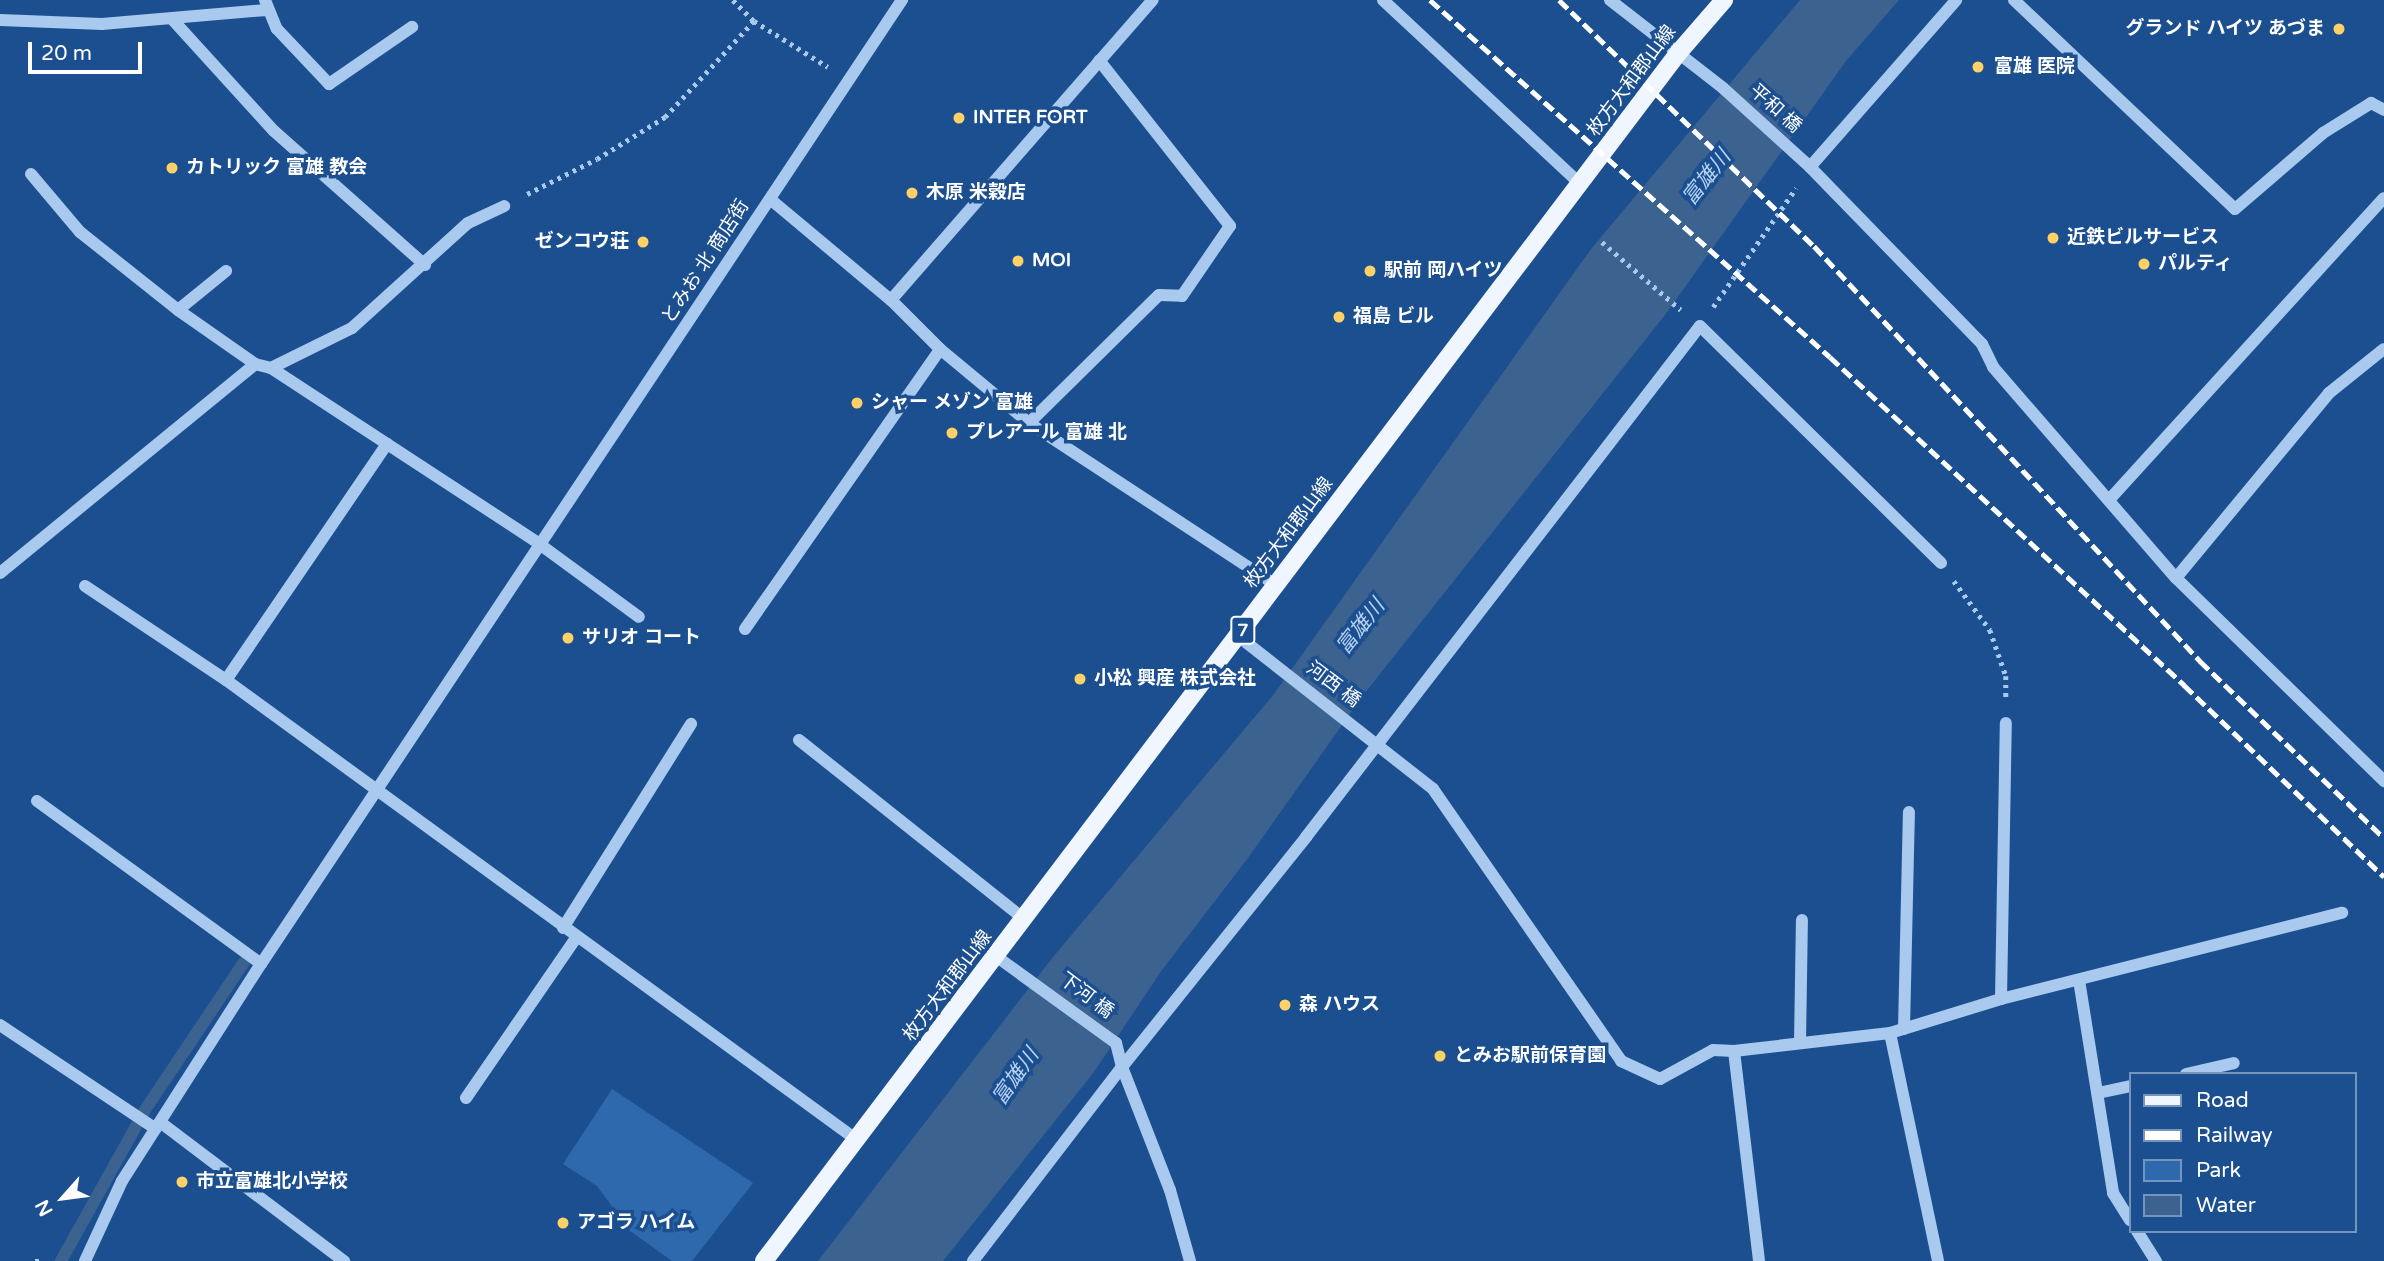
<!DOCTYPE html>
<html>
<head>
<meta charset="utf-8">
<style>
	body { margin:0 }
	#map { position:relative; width:2384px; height:1261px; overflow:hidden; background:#1b4f8f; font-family:"Varela Round","Noto Sans JP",sans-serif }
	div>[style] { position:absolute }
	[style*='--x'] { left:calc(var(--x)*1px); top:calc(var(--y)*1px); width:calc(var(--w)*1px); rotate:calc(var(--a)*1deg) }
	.green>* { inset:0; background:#2e69ad }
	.water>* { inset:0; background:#3c6290 }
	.stream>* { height:12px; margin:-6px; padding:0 6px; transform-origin:6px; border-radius:6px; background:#3c6290 }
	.path>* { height:4.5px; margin-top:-2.25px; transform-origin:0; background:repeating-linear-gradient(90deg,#a9c9ee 0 3.5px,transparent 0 8.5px) }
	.minor>* { height:12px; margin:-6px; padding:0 6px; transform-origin:6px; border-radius:6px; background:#a9c9ee }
	.major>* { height:18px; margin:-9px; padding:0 9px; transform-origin:9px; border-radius:9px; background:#f0f6ff }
	.rail>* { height:5px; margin-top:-2.5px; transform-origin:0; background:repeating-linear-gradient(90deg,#fff 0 12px,transparent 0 17px) }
	.dots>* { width:19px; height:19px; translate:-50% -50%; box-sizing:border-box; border:4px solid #1b4f8f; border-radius:50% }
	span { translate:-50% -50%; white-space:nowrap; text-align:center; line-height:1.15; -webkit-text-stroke:7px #1b4f8f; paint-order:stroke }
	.shield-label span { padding:2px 5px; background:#1b4f8f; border:2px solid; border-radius:5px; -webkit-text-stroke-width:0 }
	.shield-label { font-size:18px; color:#fff; font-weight:700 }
	.poi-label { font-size:19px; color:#fff; font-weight:700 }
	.right { translate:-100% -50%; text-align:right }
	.left { translate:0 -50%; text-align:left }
	.street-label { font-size:19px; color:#fff }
	.water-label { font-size:21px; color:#b5d3f5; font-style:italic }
	.legend { position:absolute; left:2129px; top:1072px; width:228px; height:161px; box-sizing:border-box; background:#1b4f8f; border:2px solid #7695bc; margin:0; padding:9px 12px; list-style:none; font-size:21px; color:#fff }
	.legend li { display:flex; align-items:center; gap:14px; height:35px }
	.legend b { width:35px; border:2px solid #7695bc }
	.north { position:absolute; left:28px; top:1163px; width:70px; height:70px; -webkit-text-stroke:5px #1b4f8f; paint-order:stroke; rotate:242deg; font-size:19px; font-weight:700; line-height:28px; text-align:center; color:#fff }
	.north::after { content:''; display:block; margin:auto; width:24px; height:32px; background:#fff; clip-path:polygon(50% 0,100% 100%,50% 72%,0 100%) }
	.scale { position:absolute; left:28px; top:42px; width:114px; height:32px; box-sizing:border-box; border:4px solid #fff; border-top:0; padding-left:9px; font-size:21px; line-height:24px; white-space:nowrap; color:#fff; -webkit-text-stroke:5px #1b4f8f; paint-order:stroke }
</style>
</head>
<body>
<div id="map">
	<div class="green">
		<div style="clip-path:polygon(612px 1089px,753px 1183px,692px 1261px,672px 1261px,630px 1231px,597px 1186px,563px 1164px)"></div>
	</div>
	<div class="water">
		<div style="clip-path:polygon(1800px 0,1899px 0,1846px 61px,1665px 315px,1364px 694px,1248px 858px,1162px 970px,1094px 1072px,943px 1261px,818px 1261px,1053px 957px,1274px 694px,1591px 249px)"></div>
	</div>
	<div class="stream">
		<div style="--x:61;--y:1261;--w:173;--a:-60.9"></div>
		<div style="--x:145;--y:1110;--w:178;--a:-56.2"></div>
	</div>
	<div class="path">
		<div style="--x:733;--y:0;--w:30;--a:45"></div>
		<div style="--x:527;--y:194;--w:78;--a:-26.6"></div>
		<div style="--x:597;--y:159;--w:80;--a:-31.7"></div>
		<div style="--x:665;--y:117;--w:131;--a:-47.2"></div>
		<div style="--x:754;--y:21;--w:87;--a:31.9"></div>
		<div style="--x:1602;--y:242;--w:104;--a:40.7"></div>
		<div style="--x:1713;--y:307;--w:145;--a:-55.1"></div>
		<div style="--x:1954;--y:581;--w:61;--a:53.7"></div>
		<div style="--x:1990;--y:630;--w:49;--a:70.8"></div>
		<div style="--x:2006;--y:676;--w:22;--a:90"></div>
		<div style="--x:35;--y:1261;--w:6;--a:0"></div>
	</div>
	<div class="minor">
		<div style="--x:265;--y:0;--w:31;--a:68"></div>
		<div style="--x:277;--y:29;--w:76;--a:46.6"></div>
		<div style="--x:329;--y:84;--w:101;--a:-34.5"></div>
		<div style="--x:1383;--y:0;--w:270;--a:43"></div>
		<div style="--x:1610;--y:0;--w:143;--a:37.9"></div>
		<div style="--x:1723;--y:88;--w:118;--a:42.2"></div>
		<div style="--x:1810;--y:167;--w:247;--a:45.8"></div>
		<div style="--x:1982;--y:344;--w:25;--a:64"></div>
		<div style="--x:1993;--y:367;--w:279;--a:49.1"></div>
		<div style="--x:2176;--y:578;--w:291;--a:44.3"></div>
		<div style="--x:2014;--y:0;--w:304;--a:43.4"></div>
		<div style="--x:2235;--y:209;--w:116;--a:-40.8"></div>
		<div style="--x:2323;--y:133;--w:57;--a:-32"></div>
		<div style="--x:2371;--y:103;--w:15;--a:28"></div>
		<div style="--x:172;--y:19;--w:151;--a:47.7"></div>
		<div style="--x:274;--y:131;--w:202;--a:41.6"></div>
		<div style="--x:0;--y:20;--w:102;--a:2.2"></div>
		<div style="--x:102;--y:24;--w:165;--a:-4.9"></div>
		<div style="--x:1810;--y:167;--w:222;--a:-48.8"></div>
		<div style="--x:31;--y:174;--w:76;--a:49.8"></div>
		<div style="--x:80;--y:232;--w:125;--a:38.5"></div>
		<div style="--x:178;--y:310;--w:94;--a:35"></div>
		<div style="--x:255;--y:364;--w:16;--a:14"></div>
		<div style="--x:271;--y:368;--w:319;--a:33.2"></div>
		<div style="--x:538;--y:543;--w:125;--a:36.2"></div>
		<div style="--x:770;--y:199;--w:158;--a:39.9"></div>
		<div style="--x:891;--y:300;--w:69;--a:45"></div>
		<div style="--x:940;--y:349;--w:116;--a:39.7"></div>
		<div style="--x:1029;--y:423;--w:295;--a:33.3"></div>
		<div style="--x:891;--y:300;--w:398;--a:-48.9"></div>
		<div style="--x:178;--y:310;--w:62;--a:-39.1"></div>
		<div style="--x:271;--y:368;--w:90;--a:-26.3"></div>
		<div style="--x:352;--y:328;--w:156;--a:-42.2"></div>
		<div style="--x:468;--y:223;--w:40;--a:-25"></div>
		<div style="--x:1029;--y:423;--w:182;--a:-44.6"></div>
		<div style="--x:1159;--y:295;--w:23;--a:2"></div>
		<div style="--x:1182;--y:296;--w:85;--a:-55.6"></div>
		<div style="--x:1230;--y:226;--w:211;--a:-128.3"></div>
		<div style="--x:2109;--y:500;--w:408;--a:-47.7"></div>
		<div style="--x:0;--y:573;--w:330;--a:-39.3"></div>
		<div style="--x:2176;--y:578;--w:240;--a:-50.4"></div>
		<div style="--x:2329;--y:393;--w:70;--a:-38.7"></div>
		<div style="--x:85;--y:586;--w:169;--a:33.7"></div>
		<div style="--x:226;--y:680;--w:781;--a:36.09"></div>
		<div style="--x:745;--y:629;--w:341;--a:-55.1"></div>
		<div style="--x:1238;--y:636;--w:248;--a:38.1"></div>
		<div style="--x:1433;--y:789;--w:331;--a:55.3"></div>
		<div style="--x:1621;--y:1061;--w:43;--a:24.8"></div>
		<div style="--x:1660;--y:1079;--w:60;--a:-28.7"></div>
		<div style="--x:1713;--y:1050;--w:21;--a:3"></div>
		<div style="--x:1734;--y:1051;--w:157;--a:-6.6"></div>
		<div style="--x:1890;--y:1033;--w:116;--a:-17"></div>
		<div style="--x:2001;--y:999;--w:352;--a:-14.2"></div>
		<div style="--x:226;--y:680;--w:286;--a:-55.7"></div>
		<div style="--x:799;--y:740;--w:288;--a:38.5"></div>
		<div style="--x:37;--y:801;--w:277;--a:36"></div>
		<div style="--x:563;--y:928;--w:241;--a:-57.9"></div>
		<div style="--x:997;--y:957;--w:147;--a:35.9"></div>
		<div style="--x:1116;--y:1043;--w:25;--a:76"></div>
		<div style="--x:1122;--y:1067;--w:132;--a:68.7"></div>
		<div style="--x:1170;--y:1190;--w:74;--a:74.3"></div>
		<div style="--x:2079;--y:980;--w:216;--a:80.9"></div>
		<div style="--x:2113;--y:1193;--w:32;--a:58"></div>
		<div style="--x:2001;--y:999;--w:276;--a:-89"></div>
		<div style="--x:0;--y:1025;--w:187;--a:33.7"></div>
		<div style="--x:1904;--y:1029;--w:217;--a:-88.7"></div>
		<div style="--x:1890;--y:1033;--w:233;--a:78.1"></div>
		<div style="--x:1800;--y:1043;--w:123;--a:-89.1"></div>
		<div style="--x:1734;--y:1051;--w:211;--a:83.2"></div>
		<div style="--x:2186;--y:1074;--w:49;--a:-12.9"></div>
		<div style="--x:2098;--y:1093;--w:33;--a:-12"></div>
		<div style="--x:466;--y:1098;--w:194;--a:-55.5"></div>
		<div style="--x:160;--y:1122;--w:231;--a:37.1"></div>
		<div style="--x:2137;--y:1231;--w:36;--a:58"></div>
		<div style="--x:85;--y:1261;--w:88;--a:-65.2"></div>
		<div style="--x:122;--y:1181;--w:258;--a:-57.4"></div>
		<div style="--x:261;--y:964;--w:1158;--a:-56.38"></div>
		<div style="--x:973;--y:1261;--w:245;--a:-52.5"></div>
		<div style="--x:1122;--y:1067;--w:295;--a:-51.3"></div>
		<div style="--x:1306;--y:837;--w:645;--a:-52.37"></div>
		<div style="--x:1700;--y:326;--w:338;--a:44.5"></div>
	</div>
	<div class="major">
		<div style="--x:764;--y:1261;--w:1516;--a:-52.88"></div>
		<div style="--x:1679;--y:52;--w:69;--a:-49.1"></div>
	</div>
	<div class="rail">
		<div style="--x:1430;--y:0;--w:536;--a:41.75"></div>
		<div style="--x:1830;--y:357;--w:483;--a:42.8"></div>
		<div style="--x:2184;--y:685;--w:277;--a:43.8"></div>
		<div style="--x:1559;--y:0;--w:354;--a:44"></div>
		<div style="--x:1814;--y:246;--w:567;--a:47.07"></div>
		<div style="--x:2200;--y:661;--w:255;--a:43.9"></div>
	</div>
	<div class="dots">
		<div style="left:2339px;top:29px;background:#ffd166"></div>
		<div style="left:1978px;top:67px;background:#ffd166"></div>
		<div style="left:959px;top:118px;background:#ffd166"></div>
		<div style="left:172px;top:168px;background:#ffd166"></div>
		<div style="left:912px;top:193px;background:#ffd166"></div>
		<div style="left:2053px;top:238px;background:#ffd166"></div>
		<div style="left:643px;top:242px;background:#ffd166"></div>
		<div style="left:1018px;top:261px;background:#ffd166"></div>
		<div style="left:2144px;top:264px;background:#ffd166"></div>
		<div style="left:1370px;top:271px;background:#ffd166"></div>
		<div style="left:1339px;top:317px;background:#ffd166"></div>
		<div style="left:857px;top:403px;background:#ffd166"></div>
		<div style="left:952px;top:433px;background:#ffd166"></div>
		<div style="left:568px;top:638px;background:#ffd166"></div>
		<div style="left:1080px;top:679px;background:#ffd166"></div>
		<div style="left:1285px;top:1005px;background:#ffd166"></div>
		<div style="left:1440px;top:1056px;background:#ffd166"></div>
		<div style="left:182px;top:1182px;background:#ffd166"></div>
		<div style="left:563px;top:1223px;background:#ffd166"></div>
	</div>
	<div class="shield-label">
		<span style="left:1243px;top:630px">7</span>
	</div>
	<div class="poi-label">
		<span class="right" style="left:2325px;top:29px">グランド ハイツ あづま</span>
		<span class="left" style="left:1994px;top:67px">富雄 医院</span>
		<span class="left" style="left:973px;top:118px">INTER FORT</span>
		<span class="left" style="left:186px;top:168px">カトリック 富雄 教会</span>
		<span class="left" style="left:926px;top:193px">木原 米穀店</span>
		<span class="left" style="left:2067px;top:238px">近鉄ビルサービス</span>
		<span class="right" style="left:629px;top:242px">ゼンコウ荘</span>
		<span class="left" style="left:1032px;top:261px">MOI</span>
		<span class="left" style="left:2158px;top:264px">パルティ</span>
		<span class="left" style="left:1384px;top:271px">駅前 岡ハイツ</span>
		<span class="left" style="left:1353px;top:317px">福島 ビル</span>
		<span class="left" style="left:871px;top:403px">シャー メゾン 富雄</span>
		<span class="left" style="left:966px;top:433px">プレアール 富雄 北</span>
		<span class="left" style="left:582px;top:638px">サリオ コート</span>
		<span class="left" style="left:1094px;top:679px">小松 興産 株式会社</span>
		<span class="left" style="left:1299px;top:1005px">森 ハウス</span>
		<span class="left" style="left:1454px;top:1056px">とみお駅前保育園</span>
		<span class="left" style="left:196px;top:1182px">市立富雄北小学校</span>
		<span class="left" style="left:577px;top:1223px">アゴラ ハイム</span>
	</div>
	<div class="street-label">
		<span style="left:1632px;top:81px;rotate:-53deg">枚方大和郡山線</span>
		<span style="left:1775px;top:109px;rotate:42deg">平和 橋</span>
		<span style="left:706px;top:262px;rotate:-57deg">とみお 北 商店街</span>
		<span style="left:1289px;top:533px;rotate:-53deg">枚方大和郡山線</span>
		<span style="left:1333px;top:685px;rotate:37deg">河西 橋</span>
		<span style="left:948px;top:986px;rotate:-53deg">枚方大和郡山線</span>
		<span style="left:1086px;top:996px;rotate:37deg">下河 橋</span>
	</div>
	<div class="water-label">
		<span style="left:1707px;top:178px;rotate:-52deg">富雄川</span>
		<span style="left:1361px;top:627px;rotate:-52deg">富雄川</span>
		<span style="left:1016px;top:1077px;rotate:-55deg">富雄川</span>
	</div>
	<ul class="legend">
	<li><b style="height:9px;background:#f0f6ff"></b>Road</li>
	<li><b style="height:9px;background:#fff"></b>Railway</li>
	<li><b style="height:19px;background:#2e69ad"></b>Park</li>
	<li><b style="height:19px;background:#3c6290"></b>Water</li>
	</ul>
	<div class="north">N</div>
	<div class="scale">20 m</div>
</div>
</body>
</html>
